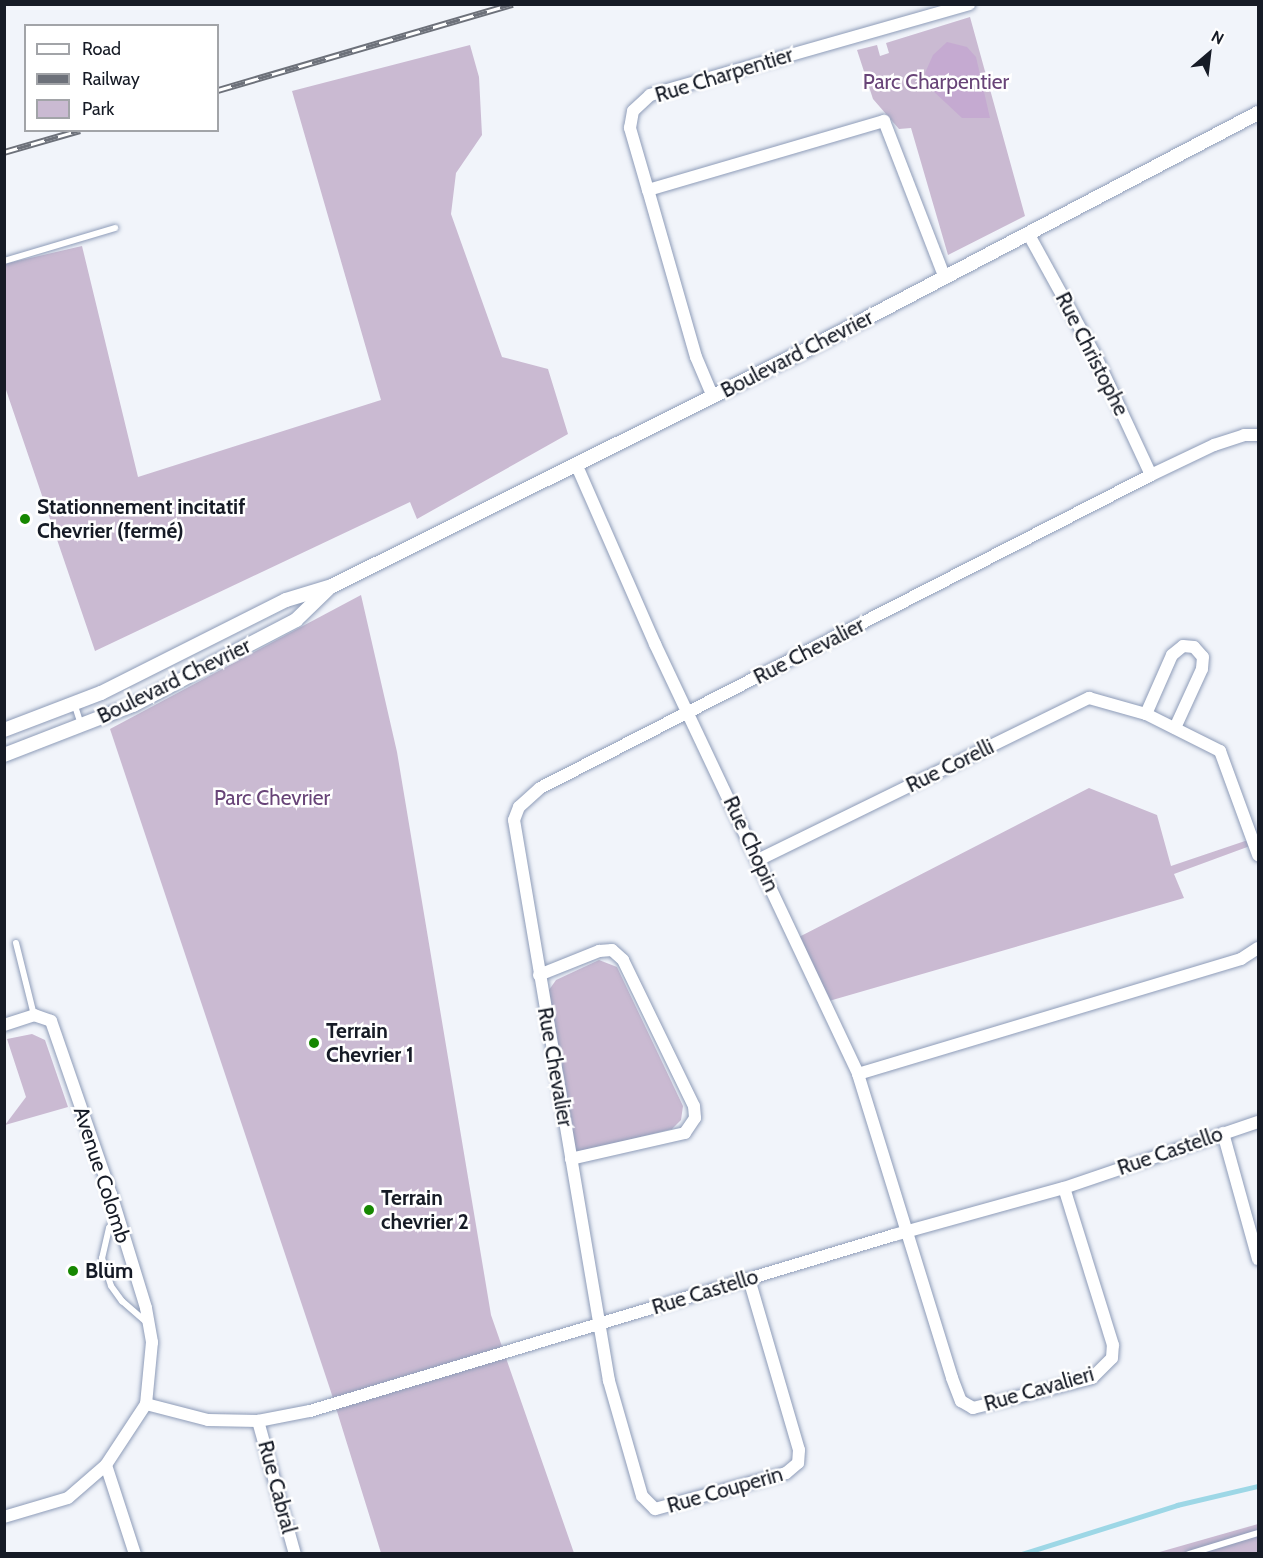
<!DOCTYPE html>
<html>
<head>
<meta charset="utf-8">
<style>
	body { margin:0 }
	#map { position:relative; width:1263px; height:1558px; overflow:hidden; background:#f1f4fa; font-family:Cabin,sans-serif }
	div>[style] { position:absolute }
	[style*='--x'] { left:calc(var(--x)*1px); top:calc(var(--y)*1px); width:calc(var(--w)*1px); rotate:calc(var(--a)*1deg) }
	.green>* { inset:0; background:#cabad2 }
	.forest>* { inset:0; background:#c5aad1 }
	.stream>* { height:4.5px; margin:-2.25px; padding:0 2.25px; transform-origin:2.25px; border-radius:2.25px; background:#9dd7e6 }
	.roads { filter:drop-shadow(0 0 2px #8e9cb8) drop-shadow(0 0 2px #8e9cb8) }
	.service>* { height:6px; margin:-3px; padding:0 3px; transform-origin:3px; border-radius:3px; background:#fff }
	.minor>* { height:12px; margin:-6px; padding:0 6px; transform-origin:6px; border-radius:6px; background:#fff }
	.tertiary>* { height:14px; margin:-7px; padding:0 7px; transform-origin:7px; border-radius:7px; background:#fff }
	.rail>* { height:7px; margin-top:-3.5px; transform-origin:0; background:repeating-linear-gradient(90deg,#fff 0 14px,#6d717a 0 28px); box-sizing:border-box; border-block:2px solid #6d717a }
	.dots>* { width:16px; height:16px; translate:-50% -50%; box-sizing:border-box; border:3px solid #fff; border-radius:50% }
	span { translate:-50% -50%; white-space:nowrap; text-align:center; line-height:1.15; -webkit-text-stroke:5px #fff; paint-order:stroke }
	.street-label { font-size:21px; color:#161b26 }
	.park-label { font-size:21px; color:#684478 }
	.poi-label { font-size:21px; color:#161b26; font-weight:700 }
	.left { translate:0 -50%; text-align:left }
	.frame { position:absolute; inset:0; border:6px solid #161b26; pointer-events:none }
	.legend { position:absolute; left:24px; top:24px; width:195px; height:108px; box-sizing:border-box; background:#fff; border:2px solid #a2a4a8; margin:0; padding:8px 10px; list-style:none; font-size:18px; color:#161b26 }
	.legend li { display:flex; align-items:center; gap:12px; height:30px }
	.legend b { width:30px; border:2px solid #a2a4a8 }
	.north { position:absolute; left:1179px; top:24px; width:60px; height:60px; -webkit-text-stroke:4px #fff; paint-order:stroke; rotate:28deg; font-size:16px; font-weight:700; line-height:24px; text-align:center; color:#161b26 }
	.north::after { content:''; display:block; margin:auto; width:21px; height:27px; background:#161b26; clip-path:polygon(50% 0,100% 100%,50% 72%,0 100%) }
</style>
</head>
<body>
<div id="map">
	<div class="green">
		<div style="clip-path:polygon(970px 17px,1025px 216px,948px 255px,911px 128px,899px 129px,873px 99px,857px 50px,877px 45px,880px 56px,889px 53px,886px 43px)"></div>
		<div style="clip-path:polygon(470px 45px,479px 77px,482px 135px,456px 173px,451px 214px,502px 357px,548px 369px,568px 434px,417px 519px,410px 502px,95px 651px,5px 387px,4px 264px,82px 246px,138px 477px,381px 400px,292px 91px)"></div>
		<div style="clip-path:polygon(361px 595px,397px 752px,491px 1315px,574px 1553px,381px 1553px,331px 1392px,110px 729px)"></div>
		<div style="clip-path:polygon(1089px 788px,1157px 815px,1171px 866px,1248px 840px,1250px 846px,1174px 874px,1184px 898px,829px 1001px,799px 937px)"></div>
		<div style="clip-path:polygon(599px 960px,617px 967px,683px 1106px,681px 1120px,672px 1129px,573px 1154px,549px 990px,556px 980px)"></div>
		<div style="clip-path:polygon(32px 1034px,45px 1040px,68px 1107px,5px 1125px,26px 1097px,7px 1039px)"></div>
		<div style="clip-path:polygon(1258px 1524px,1258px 1553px,1156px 1553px)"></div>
	</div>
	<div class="forest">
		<div style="clip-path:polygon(947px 42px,967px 47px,976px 57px,990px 118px,962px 118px,931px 89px,925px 73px,933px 55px)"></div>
	</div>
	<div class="stream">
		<div style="--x:1022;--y:1554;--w:163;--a:-17.5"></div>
		<div style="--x:1177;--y:1505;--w:83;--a:-13.2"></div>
	</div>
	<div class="roads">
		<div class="service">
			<div style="--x:4;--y:261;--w:116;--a:-16.6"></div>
			<div style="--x:74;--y:703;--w:23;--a:72"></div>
			<div style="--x:16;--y:943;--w:74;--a:76"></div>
			<div style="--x:117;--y:1216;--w:14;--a:124"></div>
			<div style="--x:109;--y:1228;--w:31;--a:103"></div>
			<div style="--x:102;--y:1258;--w:29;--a:72"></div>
			<div style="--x:111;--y:1286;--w:19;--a:54"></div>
			<div style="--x:122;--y:1301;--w:35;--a:41"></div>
			<div style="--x:1189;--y:1554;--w:72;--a:-16.9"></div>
		</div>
		<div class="minor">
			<div style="--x:648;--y:190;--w:246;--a:-16.3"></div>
			<div style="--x:884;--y:121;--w:168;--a:68.8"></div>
			<div style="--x:1029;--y:235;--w:139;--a:61.2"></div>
			<div style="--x:1096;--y:357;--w:130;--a:65"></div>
			<div style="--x:713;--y:397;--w:43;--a:-113"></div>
			<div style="--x:696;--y:357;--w:174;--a:-106"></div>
			<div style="--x:648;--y:190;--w:65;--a:-106.2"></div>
			<div style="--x:630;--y:128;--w:17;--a:-80"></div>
			<div style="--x:633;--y:111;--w:23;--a:-43"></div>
			<div style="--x:650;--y:95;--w:332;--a:-15.9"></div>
			<div style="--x:576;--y:464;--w:197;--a:66.3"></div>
			<div style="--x:655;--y:644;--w:476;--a:64.7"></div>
			<div style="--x:858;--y:1074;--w:318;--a:72.8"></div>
			<div style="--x:952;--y:1378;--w:25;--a:69"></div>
			<div style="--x:961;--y:1401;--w:14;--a:30"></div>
			<div style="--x:973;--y:1408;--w:123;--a:-14.1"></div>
			<div style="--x:1092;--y:1378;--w:28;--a:-45"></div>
			<div style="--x:1112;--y:1358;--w:13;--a:-86"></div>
			<div style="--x:1113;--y:1345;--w:164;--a:-107.3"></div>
			<div style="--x:1146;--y:714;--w:64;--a:-66.2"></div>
			<div style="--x:1172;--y:655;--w:14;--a:-39"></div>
			<div style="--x:1183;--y:646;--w:11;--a:5"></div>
			<div style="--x:1194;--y:647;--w:13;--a:48"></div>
			<div style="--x:1203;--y:657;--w:12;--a:95"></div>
			<div style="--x:1202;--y:669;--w:65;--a:114.6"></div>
			<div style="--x:758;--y:860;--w:369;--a:-26.1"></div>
			<div style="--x:1089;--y:698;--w:59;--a:15.7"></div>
			<div style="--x:1146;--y:714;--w:83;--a:26.6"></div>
			<div style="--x:1220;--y:751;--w:111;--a:69.9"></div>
			<div style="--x:539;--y:975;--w:65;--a:-21.8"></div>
			<div style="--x:599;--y:951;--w:13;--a:-4"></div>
			<div style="--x:612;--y:950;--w:15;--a:42"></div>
			<div style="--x:623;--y:960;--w:162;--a:64.1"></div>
			<div style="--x:694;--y:1106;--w:12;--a:85"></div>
			<div style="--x:695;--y:1118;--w:18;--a:124"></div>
			<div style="--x:685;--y:1133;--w:117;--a:167.2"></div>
			<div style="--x:4;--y:1025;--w:32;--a:-18"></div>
			<div style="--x:34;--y:1015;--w:18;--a:19"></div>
			<div style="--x:51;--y:1021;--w:183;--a:70.9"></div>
			<div style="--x:111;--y:1194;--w:119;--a:72.9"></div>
			<div style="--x:146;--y:1308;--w:35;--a:80"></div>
			<div style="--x:152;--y:1342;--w:62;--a:95.5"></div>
			<div style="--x:146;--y:1404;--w:73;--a:123.3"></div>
			<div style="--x:106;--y:1465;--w:50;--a:139"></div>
			<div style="--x:68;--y:1498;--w:67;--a:163.5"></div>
			<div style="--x:858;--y:1074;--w:400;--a:-16.7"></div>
			<div style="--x:1241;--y:959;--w:20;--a:-33"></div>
			<div style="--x:1223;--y:1133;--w:131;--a:74.5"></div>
			<div style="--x:749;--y:1279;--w:178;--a:73.7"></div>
			<div style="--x:799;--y:1450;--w:13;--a:94"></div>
			<div style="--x:798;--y:1463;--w:16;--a:140"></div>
			<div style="--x:786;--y:1473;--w:136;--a:164.6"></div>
			<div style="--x:655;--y:1509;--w:18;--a:-135"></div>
			<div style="--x:642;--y:1496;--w:120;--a:-106"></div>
			<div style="--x:609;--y:1381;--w:569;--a:-99.61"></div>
			<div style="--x:514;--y:820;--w:14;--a:-69"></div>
			<div style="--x:519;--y:807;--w:28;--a:-42"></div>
			<div style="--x:540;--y:788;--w:687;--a:-27.12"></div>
			<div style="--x:1151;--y:475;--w:70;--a:-25.5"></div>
			<div style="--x:1214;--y:445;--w:32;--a:-18"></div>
			<div style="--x:1244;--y:435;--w:14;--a:0"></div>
			<div style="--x:146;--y:1404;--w:64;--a:14.5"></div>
			<div style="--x:208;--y:1420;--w:50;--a:1.1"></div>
			<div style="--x:258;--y:1421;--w:53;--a:-10.9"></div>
			<div style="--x:310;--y:1411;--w:610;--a:-16.77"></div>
			<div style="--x:894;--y:1235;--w:176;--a:-15.5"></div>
			<div style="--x:1064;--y:1188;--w:205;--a:-18.8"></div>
			<div style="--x:258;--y:1421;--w:138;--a:74.5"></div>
			<div style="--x:106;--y:1465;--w:94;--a:72"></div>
		</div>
		<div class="tertiary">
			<div style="--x:4;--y:730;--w:104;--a:-20.9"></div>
			<div style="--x:101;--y:693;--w:207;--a:-26.7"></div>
			<div style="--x:286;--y:600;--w:48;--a:-16.9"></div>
			<div style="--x:332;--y:586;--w:532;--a:-26.47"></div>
			<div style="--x:808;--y:349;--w:508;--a:-27.67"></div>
			<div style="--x:4;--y:755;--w:138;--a:-21.2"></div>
			<div style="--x:133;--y:705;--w:184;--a:-27.5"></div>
			<div style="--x:296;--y:620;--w:45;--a:-44.1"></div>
		</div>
	</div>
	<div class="rail">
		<div style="--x:218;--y:90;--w:307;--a:-16.3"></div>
		<div style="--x:4;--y:152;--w:79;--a:-16.1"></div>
	</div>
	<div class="dots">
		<div style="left:25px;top:519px;background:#168701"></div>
		<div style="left:314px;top:1043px;background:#168701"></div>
		<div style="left:369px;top:1210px;background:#168701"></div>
		<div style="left:73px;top:1271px;background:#168701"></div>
	</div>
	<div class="street-label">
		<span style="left:724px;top:75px;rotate:-17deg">Rue Charpentier</span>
		<span style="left:797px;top:354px;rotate:-27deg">Boulevard Chevrier</span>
		<span style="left:1092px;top:354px;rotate:63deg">Rue Christophe</span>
		<span style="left:809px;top:651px;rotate:-27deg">Rue Chevalier</span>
		<span style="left:174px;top:681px;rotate:-26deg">Boulevard Chevrier</span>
		<span style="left:950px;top:766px;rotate:-26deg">Rue Corelli</span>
		<span style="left:751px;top:844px;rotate:65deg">Rue Chopin</span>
		<span style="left:555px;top:1067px;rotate:80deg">Rue Chevalier</span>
		<span style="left:1170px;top:1151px;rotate:-19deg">Rue Castello</span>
		<span style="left:102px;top:1175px;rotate:72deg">Avenue Colomb</span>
		<span style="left:705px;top:1292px;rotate:-17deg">Rue Castello</span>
		<span style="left:1039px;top:1389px;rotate:-16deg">Rue Cavalieri</span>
		<span style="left:277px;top:1487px;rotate:75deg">Rue Cabral</span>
		<span style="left:725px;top:1490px;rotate:-16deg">Rue Couperin</span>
	</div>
	<div class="park-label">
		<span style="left:936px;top:82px">Parc Charpentier</span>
		<span style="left:272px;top:798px">Parc Chevrier</span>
	</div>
	<div class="poi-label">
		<span class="left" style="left:37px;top:519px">Stationnement incitatif<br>Chevrier (fermé)</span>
		<span class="left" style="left:326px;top:1043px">Terrain<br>Chevrier 1</span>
		<span class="left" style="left:381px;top:1210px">Terrain<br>chevrier 2</span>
		<span class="left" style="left:85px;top:1271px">Blüm</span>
	</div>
	<div class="frame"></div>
	<ul class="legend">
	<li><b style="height:8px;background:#fff"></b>Road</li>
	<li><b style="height:8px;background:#6d717a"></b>Railway</li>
	<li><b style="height:16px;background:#cabad2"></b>Park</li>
	</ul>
	<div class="north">N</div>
</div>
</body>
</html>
